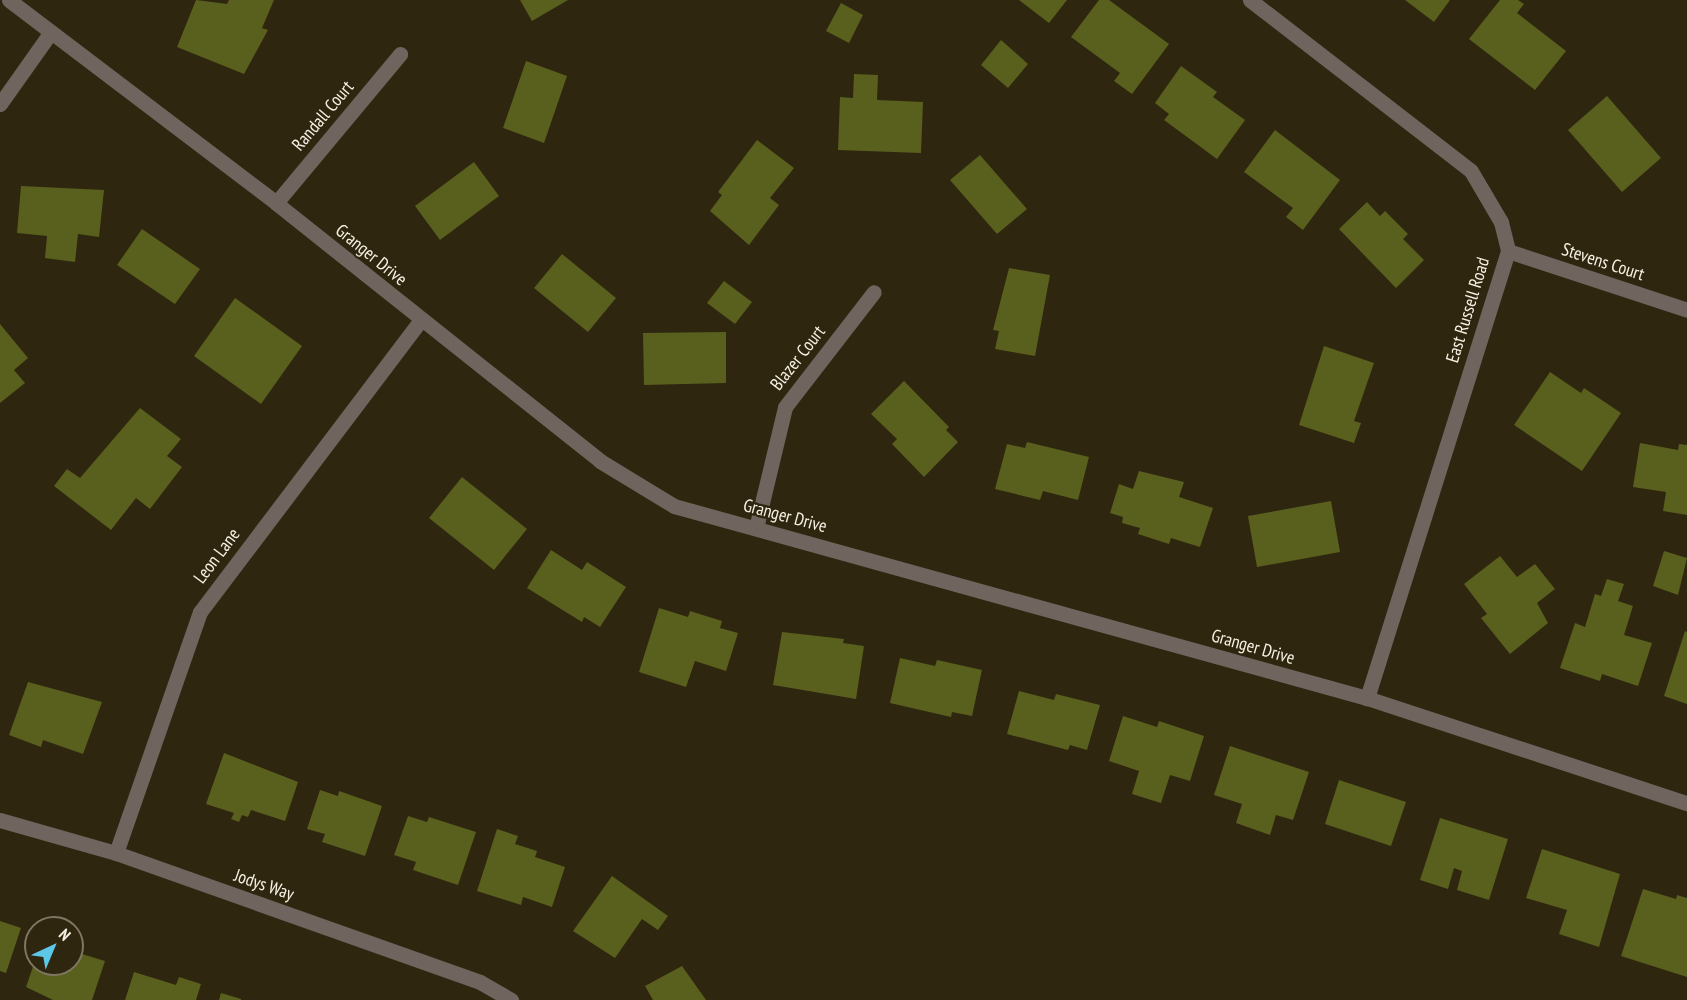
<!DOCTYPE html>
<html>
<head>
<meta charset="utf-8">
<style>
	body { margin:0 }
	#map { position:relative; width:1687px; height:1000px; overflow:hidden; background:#2f2610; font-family:"PT Sans Narrow",sans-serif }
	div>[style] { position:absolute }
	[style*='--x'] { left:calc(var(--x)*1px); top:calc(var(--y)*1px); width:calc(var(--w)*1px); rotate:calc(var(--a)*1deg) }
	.building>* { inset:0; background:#595f1d }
	.street>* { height:15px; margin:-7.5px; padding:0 7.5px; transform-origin:7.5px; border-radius:7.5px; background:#6f655e }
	span { translate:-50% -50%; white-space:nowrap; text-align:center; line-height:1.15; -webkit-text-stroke:4.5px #2f2610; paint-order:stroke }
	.street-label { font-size:18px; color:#f6f1e3 }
	.north { position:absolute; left:24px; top:916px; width:60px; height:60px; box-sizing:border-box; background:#2f2610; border:2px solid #7f7764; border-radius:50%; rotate:44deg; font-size:16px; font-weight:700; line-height:24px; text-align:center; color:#f6f1e3 }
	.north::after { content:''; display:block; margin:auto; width:21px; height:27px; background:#5dc7e8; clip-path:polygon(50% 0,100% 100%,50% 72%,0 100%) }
</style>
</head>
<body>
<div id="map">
	<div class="building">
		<div style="clip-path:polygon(196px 0,227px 4px,229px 0,274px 0,262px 28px,268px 30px,244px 74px,177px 47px)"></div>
		<div style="clip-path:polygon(520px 0,568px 0,532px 21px)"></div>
		<div style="clip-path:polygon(1019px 0,1067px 0,1049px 23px)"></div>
		<div style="clip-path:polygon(1099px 0,1109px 0,1169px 44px,1132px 94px,1114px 81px,1120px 73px,1071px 37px)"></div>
		<div style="clip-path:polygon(1405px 0,1450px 0,1434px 22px)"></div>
		<div style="clip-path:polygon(1500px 0,1518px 0,1524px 4px,1517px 13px,1566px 51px,1535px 90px,1469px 39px)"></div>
		<div style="clip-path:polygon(841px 3px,863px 15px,849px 43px,826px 31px)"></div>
		<div style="clip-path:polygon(1001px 40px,1028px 64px,1008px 88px,981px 65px)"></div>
		<div style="clip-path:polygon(526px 61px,567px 76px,544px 143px,503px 128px)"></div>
		<div style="clip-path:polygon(1181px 66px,1217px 92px,1213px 97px,1245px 120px,1217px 159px,1164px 120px,1169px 114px,1155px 103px)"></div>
		<div style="clip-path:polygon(854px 74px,878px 75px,877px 100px,923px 102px,921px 153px,838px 150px,840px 97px,853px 98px)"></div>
		<div style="clip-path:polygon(1607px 96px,1661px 158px,1622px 192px,1568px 130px)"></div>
		<div style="clip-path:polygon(1275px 130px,1340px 180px,1303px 230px,1286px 217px,1293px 208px,1244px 172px)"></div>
		<div style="clip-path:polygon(757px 140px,794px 168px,770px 198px,779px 205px,749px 245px,710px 211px,722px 195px,718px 192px)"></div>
		<div style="clip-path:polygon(980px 155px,1027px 209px,997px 234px,950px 180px)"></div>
		<div style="clip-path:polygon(474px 162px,499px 196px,440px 240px,415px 206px)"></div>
		<div style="clip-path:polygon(21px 186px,104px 190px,99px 237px,78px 234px,75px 262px,45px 258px,47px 236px,17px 233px)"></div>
		<div style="clip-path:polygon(1367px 202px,1380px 216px,1385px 211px,1408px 234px,1403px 239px,1424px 260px,1396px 288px,1339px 229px)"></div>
		<div style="clip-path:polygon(142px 229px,200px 269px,175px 304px,117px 265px)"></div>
		<div style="clip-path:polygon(562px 254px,616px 298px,588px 332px,534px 288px)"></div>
		<div style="clip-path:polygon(1009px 268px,1050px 275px,1035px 356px,995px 349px,999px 331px,993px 330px)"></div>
		<div style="clip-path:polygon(724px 281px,752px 302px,735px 324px,707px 303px)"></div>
		<div style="clip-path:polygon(235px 298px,302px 346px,261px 404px,194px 356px)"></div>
		<div style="clip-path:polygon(0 324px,28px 358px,14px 370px,25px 383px,0 403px)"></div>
		<div style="clip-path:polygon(726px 332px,726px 383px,644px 385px,643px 333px)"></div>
		<div style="clip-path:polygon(1324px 346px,1374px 363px,1354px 421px,1361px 423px,1354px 443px,1299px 425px)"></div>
		<div style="clip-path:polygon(1550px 372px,1581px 393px,1584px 388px,1621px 413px,1582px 471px,1514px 425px)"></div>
		<div style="clip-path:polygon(904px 381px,949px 427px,946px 430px,958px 442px,924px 477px,892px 444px,897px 439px,871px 414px)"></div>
		<div style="clip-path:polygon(140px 408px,181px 439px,167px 456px,182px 467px,150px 509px,136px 498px,111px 530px,54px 486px,67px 469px,80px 478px)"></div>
		<div style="clip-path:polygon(1027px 442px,1089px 457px,1078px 500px,1043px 491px,1040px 500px,995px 489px,1007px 444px,1025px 448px)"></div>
		<div style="clip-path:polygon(1640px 443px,1678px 450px,1679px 444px,1687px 445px,1687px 515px,1663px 511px,1666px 492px,1633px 487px)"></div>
		<div style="clip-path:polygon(1139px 471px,1184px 482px,1179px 497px,1213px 508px,1200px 547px,1171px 538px,1169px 544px,1138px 534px,1140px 528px,1122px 523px,1123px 517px,1110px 513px,1119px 484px,1133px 489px)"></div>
		<div style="clip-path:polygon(462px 477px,527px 529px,494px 570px,429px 518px)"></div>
		<div style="clip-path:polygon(1331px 501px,1340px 552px,1257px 567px,1248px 516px)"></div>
		<div style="clip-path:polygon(551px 550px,582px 570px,587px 562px,626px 587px,600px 627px,584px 617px,582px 622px,527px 588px)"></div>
		<div style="clip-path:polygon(1664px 551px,1687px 558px,1678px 595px,1653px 586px)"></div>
		<div style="clip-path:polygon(1500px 556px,1517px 577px,1535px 564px,1555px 589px,1537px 603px,1548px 623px,1510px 654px,1481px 618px,1487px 614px,1464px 584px)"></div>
		<div style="clip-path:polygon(1607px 579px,1624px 584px,1618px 601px,1633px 606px,1624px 635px,1652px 643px,1638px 686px,1602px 674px,1600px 681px,1560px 668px,1575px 623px,1585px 627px,1595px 594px,1601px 596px)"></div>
		<div style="clip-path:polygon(659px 608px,688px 617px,690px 611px,722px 621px,720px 628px,738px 633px,726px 671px,695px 661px,686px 687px,639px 672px)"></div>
		<div style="clip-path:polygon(1685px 631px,1687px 632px,1687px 704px,1664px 696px)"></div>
		<div style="clip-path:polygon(782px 632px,844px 639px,843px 643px,864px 646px,856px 699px,773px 685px)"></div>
		<div style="clip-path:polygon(900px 658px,935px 666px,937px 660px,982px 670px,972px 716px,952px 712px,951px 717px,890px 703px)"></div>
		<div style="clip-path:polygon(28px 682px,102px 702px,83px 754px,43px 740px,41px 747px,9px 735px)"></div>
		<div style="clip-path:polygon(1019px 691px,1054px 700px,1056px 694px,1100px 705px,1087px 750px,1070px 745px,1068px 750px,1007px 734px)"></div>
		<div style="clip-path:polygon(1123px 716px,1157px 727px,1159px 721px,1204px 736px,1190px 781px,1170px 775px,1161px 803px,1132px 794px,1139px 771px,1109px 761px)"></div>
		<div style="clip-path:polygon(1230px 746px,1309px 772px,1293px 820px,1276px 815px,1270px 835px,1236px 823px,1242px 804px,1214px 795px)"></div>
		<div style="clip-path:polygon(224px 753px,298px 782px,285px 821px,251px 810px,248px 817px,242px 815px,239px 822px,231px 819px,234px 813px,206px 804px)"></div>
		<div style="clip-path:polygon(1339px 780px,1406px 802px,1391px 846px,1325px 824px)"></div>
		<div style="clip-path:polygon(320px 790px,338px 796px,339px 791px,382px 806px,365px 856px,322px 842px,325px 834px,307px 829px)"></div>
		<div style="clip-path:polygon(408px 816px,427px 822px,429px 817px,476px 832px,458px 885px,413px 870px,416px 862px,394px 855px)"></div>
		<div style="clip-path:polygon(1440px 818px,1508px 839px,1489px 900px,1457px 890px,1462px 871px,1454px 868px,1448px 889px,1420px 880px)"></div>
		<div style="clip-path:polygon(497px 829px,518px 836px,515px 844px,537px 851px,535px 857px,565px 867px,552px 907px,523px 897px,521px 905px,477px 891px)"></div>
		<div style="clip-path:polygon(1542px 849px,1620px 874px,1599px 947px,1559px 934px,1567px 910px,1526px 898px)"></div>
		<div style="clip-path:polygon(612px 876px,668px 916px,658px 930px,642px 919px,615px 958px,573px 931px)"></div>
		<div style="clip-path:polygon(1643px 889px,1676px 899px,1677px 895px,1687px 898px,1687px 977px,1621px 956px)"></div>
		<div style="clip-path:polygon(0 921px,21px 928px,6px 973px,0 971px)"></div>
		<div style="clip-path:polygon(72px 951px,105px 961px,92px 1000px,53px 1000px,26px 987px,36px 958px,36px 964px,72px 964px)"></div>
		<div style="clip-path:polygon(682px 966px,706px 1000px,653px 1000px,645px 986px)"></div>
		<div style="clip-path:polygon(134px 972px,176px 985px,179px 977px,201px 984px,196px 1000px,125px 1000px)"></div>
		<div style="clip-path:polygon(221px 993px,241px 999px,241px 1000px,219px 1000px)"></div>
	</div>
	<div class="street">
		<div style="--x:9;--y:0;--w:335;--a:37.2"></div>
		<div style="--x:276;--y:203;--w:414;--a:38.5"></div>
		<div style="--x:600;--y:461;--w:87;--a:31.3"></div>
		<div style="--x:674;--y:506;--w:719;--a:15.49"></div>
		<div style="--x:1367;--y:698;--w:337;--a:18.2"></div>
		<div style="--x:1250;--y:0;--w:279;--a:37.7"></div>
		<div style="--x:1471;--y:171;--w:59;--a:59.5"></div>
		<div style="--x:1501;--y:222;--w:30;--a:76"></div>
		<div style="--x:1508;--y:251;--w:469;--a:107.5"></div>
		<div style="--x:0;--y:104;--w:88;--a:-54.7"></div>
		<div style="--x:276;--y:203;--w:194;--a:-50.2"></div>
		<div style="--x:1508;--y:251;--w:188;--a:18.2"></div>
		<div style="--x:756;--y:528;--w:124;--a:-76.5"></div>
		<div style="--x:785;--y:407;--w:145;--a:-52.3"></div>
		<div style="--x:0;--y:820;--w:121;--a:15.9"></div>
		<div style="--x:116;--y:853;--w:386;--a:19.5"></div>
		<div style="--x:480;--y:982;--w:36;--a:30"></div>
		<div style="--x:116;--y:853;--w:255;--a:-70.8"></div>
		<div style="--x:200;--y:612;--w:366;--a:-52.9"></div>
	</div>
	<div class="street-label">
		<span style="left:323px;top:116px;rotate:-50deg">Randall Court</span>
		<span style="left:371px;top:255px;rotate:39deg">Granger Drive</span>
		<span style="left:1603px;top:262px;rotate:18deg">Stevens Court</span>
		<span style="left:1468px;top:310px;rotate:-73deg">East Russell Road</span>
		<span style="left:798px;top:358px;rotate:-52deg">Blazer Court</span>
		<span style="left:785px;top:516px;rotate:15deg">Granger Drive</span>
		<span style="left:217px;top:556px;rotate:-53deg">Leon Lane</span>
		<span style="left:1253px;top:647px;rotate:16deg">Granger Drive</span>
		<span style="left:264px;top:885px;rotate:19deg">Jodys Way</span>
	</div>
	<div class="north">N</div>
</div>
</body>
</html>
